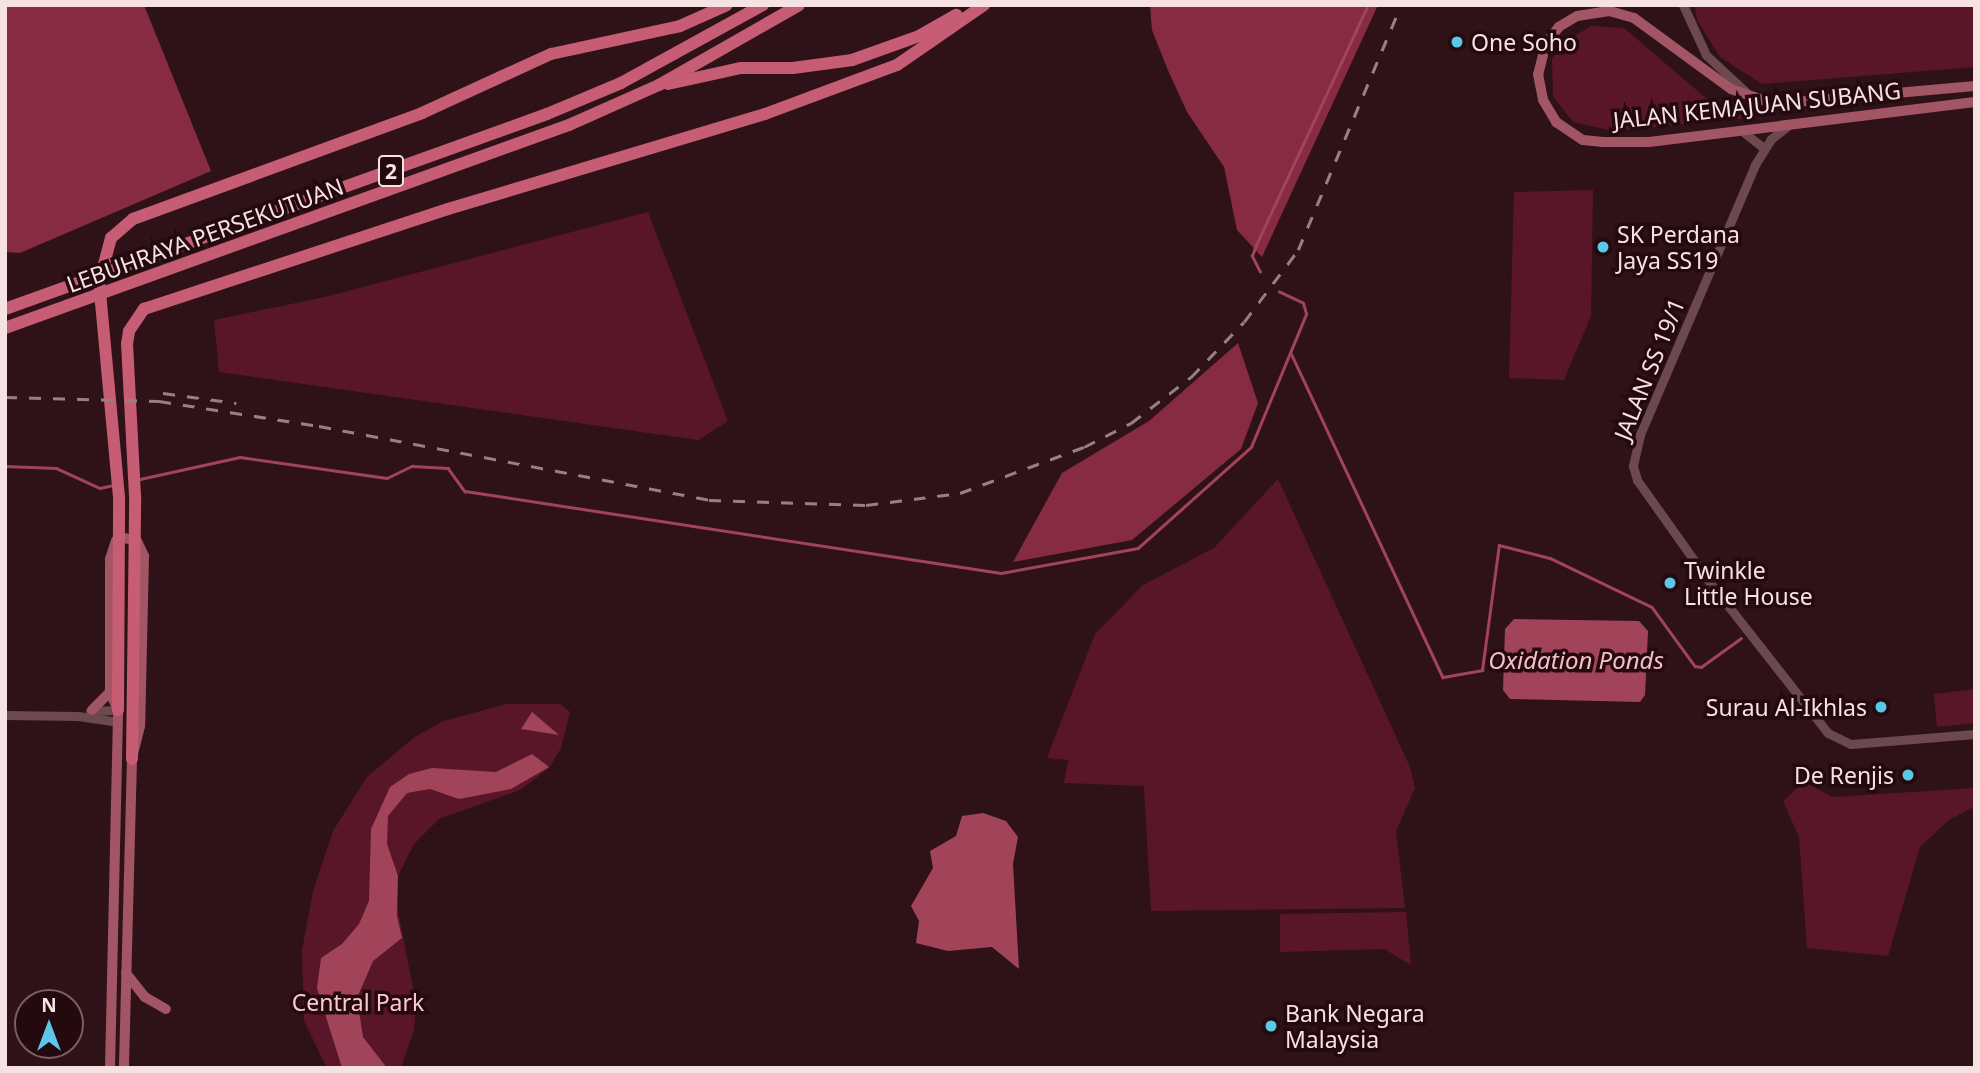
<!DOCTYPE html>
<html>
<head>
<meta charset="utf-8">
<style>
	body { margin:0 }
	#map { position:relative; width:1980px; height:1073px; overflow:hidden; background:#2f1218; font-family:"Noto Sans",sans-serif }
	div>[style] { position:absolute }
	[style*='--x'] { left:calc(var(--x)*1px); top:calc(var(--y)*1px); width:calc(var(--w)*1px); rotate:calc(var(--a)*1deg) }
	.green>* { inset:0; background:#591628 }
	.forest>* { inset:0; background:#862b42 }
	.water>* { inset:0; background:#a24459 }
	.stream>* { height:2.5px; margin:-1.25px; padding:0 1.25px; transform-origin:1.25px; border-radius:1.25px; background:#a24459 }
	.minor>* { height:9px; margin:-4.5px; padding:0 4.5px; transform-origin:4.5px; border-radius:4.5px; background:#6b494e }
	.major>* { height:10px; margin:-5px; padding:0 5px; transform-origin:5px; border-radius:5px; background:#a25565 }
	.highway>* { height:12px; margin:-6px; padding:0 6px; transform-origin:6px; border-radius:6px; background:#c75d74 }
	.rail>* { height:2.5px; margin-top:-1.25px; transform-origin:0; background:repeating-linear-gradient(90deg,#977f82 0 12px,transparent 0 24px) }
	.dots>* { width:19px; height:19px; translate:-50% -50%; box-sizing:border-box; border:4px solid #24090f; border-radius:50% }
	span { translate:-50% -50%; white-space:nowrap; text-align:center; line-height:1.15; -webkit-text-stroke:7px #24090f; paint-order:stroke }
	.shield-label span { padding:2px 5px; background:#24090f; border:2px solid; border-radius:5px; -webkit-text-stroke-width:0 }
	.shield-label { font-size:21px; color:#f6e1e3; font-weight:700 }
	.poi-label { font-size:23px; color:#f6e1e3 }
	.left { translate:0 -50%; text-align:left }
	.right { translate:-100% -50%; text-align:right }
	.street-label { font-size:23px; color:#f6e1e3 }
	.park-label { font-size:23px; color:#fdc8cf }
	.water-label { font-size:24px; color:#f4bfc6; font-style:italic }
	.frame { position:absolute; inset:0; border:7px solid #f6e1e3; pointer-events:none }
	.north { position:absolute; left:14px; top:989px; width:70px; height:70px; box-sizing:border-box; background:#24090f; border:2px solid #785f64; border-radius:50%; rotate:0deg; font-size:19px; font-weight:700; line-height:28px; text-align:center; color:#f6e1e3 }
	.north::after { content:''; display:block; margin:auto; width:24px; height:32px; background:#5ac8e6; clip-path:polygon(50% 0,100% 100%,50% 72%,0 100%) }
</style>
</head>
<body>
<div id="map">
	<div class="green">
		<div style="clip-path:polygon(1695px 5px,1975px 5px,1975px 67px,1762px 84px,1720px 57px,1697px 20px)"></div>
		<div style="clip-path:polygon(1591px 26px,1624px 28px,1708px 100px,1750px 118px,1613px 131px,1573px 122px,1553px 96px,1552px 59px,1563px 43px)"></div>
		<div style="clip-path:polygon(1593px 190px,1591px 316px,1564px 380px,1509px 378px,1514px 192px)"></div>
		<div style="clip-path:polygon(648px 212px,728px 421px,698px 440px,219px 372px,214px 320px,325px 297px)"></div>
		<div style="clip-path:polygon(1278px 479px,1410px 767px,1415px 788px,1396px 831px,1405px 908px,1151px 911px,1144px 786px,1064px 783px,1068px 760px,1047px 758px,1095px 634px,1143px 585px,1214px 548px)"></div>
		<div style="clip-path:polygon(1975px 689px,1975px 723px,1937px 727px,1934px 694px)"></div>
		<div style="clip-path:polygon(506px 704px,560px 704px,570px 712px,561px 748px,549px 768px,520px 790px,439px 819px,414px 844px,398px 876px,395px 895px,416px 1004px,414px 1030px,401px 1068px,327px 1068px,304px 1021px,302px 950px,313px 891px,333px 831px,367px 777px,416px 736px,444px 721px)"></div>
		<div style="clip-path:polygon(1804px 782px,1833px 797px,1975px 788px,1975px 806px,1949px 820px,1920px 847px,1888px 956px,1807px 948px,1799px 837px,1783px 801px)"></div>
		<div style="clip-path:polygon(1406px 912px,1411px 965px,1384px 949px,1280px 952px,1280px 914px)"></div>
	</div>
	<div class="forest">
		<div style="clip-path:polygon(5px 5px,144px 5px,211px 171px,20px 253px,5px 252px)"></div>
		<div style="clip-path:polygon(1150px 5px,1378px 5px,1262px 257px,1237px 230px,1224px 167px,1187px 112px,1167px 68px,1152px 30px)"></div>
		<div style="clip-path:polygon(1238px 343px,1258px 403px,1241px 449px,1132px 540px,1013px 562px,1062px 473px,1149px 421px)"></div>
	</div>
	<div class="water">
		<div style="clip-path:polygon(1514px 619px,1639px 621px,1648px 631px,1645px 695px,1640px 702px,1510px 699px,1503px 690px,1505px 629px)"></div>
		<div style="clip-path:polygon(532px 712px,559px 735px,521px 729px)"></div>
		<div style="clip-path:polygon(532px 754px,549px 767px,511px 789px,459px 799px,430px 789px,407px 793px,388px 816px,387px 844px,398px 876px,397px 916px,402px 938px,373px 961px,357px 998px,363px 1037px,387px 1068px,342px 1068px,317px 988px,321px 958px,342px 944px,359px 924px,369px 901px,371px 829px,390px 787px,409px 774px,432px 768px,496px 772px)"></div>
		<div style="clip-path:polygon(983px 813px,1006px 821px,1018px 837px,1013px 864px,1019px 969px,992px 947px,948px 951px,916px 943px,919px 921px,911px 906px,933px 868px,930px 851px,956px 836px,962px 816px)"></div>
	</div>
	<div class="stream">
		<div style="--x:1260;--y:272;--w:18;--a:-117"></div>
		<div style="--x:1252;--y:256;--w:12;--a:-70"></div>
		<div style="--x:1256;--y:245;--w:265;--a:-65"></div>
		<div style="--x:1291;--y:353;--w:358;--a:64.9"></div>
		<div style="--x:1443;--y:677;--w:40;--a:-10"></div>
		<div style="--x:1482;--y:670;--w:126;--a:-82.3"></div>
		<div style="--x:1499;--y:545;--w:53;--a:14.3"></div>
		<div style="--x:1550;--y:558;--w:113;--a:25.7"></div>
		<div style="--x:1652;--y:607;--w:73;--a:53.9"></div>
		<div style="--x:1695;--y:666;--w:6;--a:9"></div>
		<div style="--x:1701;--y:667;--w:49;--a:-35.9"></div>
		<div style="--x:5;--y:466;--w:51;--a:2.2"></div>
		<div style="--x:56;--y:468;--w:48;--a:24.4"></div>
		<div style="--x:100;--y:488;--w:13;--a:-13"></div>
		<div style="--x:140;--y:479;--w:102;--a:-12.4"></div>
		<div style="--x:240;--y:457;--w:148;--a:8.1"></div>
		<div style="--x:387;--y:478;--w:28;--a:-26"></div>
		<div style="--x:412;--y:466;--w:36;--a:3"></div>
		<div style="--x:448;--y:468;--w:29;--a:54"></div>
		<div style="--x:465;--y:491;--w:542;--a:8.7"></div>
		<div style="--x:1001;--y:573;--w:139;--a:-10.3"></div>
		<div style="--x:1138;--y:548;--w:152;--a:-41.8"></div>
		<div style="--x:1251;--y:447;--w:144;--a:-67.5"></div>
		<div style="--x:1306;--y:314;--w:11;--a:-105"></div>
		<div style="--x:1303;--y:303;--w:26;--a:-155"></div>
	</div>
	<div class="minor">
		<div style="--x:1683;--y:5;--w:55;--a:65.3"></div>
		<div style="--x:1706;--y:55;--w:54;--a:42.8"></div>
		<div style="--x:1789;--y:125;--w:23;--a:142"></div>
		<div style="--x:1771;--y:139;--w:31;--a:122"></div>
		<div style="--x:1755;--y:165;--w:293;--a:113.1"></div>
		<div style="--x:1640;--y:435;--w:32;--a:103"></div>
		<div style="--x:1633;--y:466;--w:15;--a:74"></div>
		<div style="--x:1637;--y:480;--w:128;--a:54.6"></div>
		<div style="--x:1711;--y:584;--w:189;--a:51.9"></div>
		<div style="--x:1828;--y:733;--w:25;--a:26"></div>
		<div style="--x:1851;--y:744;--w:124;--a:-4.6"></div>
		<div style="--x:1742;--y:131;--w:28;--a:38"></div>
		<div style="--x:90;--y:711;--w:28;--a:-2"></div>
		<div style="--x:5;--y:715;--w:73;--a:0.8"></div>
		<div style="--x:78;--y:716;--w:40;--a:8.5"></div>
	</div>
	<div class="major">
		<div style="--x:1975;--y:86;--w:201;--a:174.9"></div>
		<div style="--x:1775;--y:104;--w:46;--a:-161.2"></div>
		<div style="--x:1731;--y:89;--w:120;--a:-143.8"></div>
		<div style="--x:1634;--y:18;--w:26;--a:-164"></div>
		<div style="--x:1609;--y:11;--w:32;--a:171"></div>
		<div style="--x:1577;--y:16;--w:21;--a:149"></div>
		<div style="--x:1559;--y:27;--w:21;--a:129"></div>
		<div style="--x:1546;--y:43;--w:32;--a:104"></div>
		<div style="--x:1538;--y:74;--w:26;--a:79"></div>
		<div style="--x:1543;--y:100;--w:26;--a:59"></div>
		<div style="--x:1556;--y:122;--w:32;--a:34"></div>
		<div style="--x:1583;--y:140;--w:20;--a:6"></div>
		<div style="--x:1603;--y:142;--w:46;--a:0"></div>
		<div style="--x:1649;--y:142;--w:328;--a:-7"></div>
		<div style="--x:92;--y:710;--w:25;--a:-45"></div>
		<div style="--x:126;--y:973;--w:31;--a:52"></div>
		<div style="--x:145;--y:997;--w:24;--a:30"></div>
		<div style="--x:110;--y:1068;--w:358;--a:-88.7"></div>
		<div style="--x:118;--y:710;--w:20;--a:-114"></div>
		<div style="--x:110;--y:692;--w:133;--a:-90"></div>
		<div style="--x:110;--y:559;--w:19;--a:-72"></div>
		<div style="--x:116;--y:541;--w:9;--a:-21"></div>
		<div style="--x:124;--y:538;--w:13;--a:13"></div>
		<div style="--x:137;--y:541;--w:17;--a:65"></div>
		<div style="--x:144;--y:556;--w:170;--a:91.3"></div>
		<div style="--x:140;--y:726;--w:34;--a:104"></div>
		<div style="--x:132;--y:759;--w:309;--a:91.5"></div>
	</div>
	<div class="highway">
		<div style="--x:668;--y:84;--w:75;--a:-12.4"></div>
		<div style="--x:741;--y:68;--w:52;--a:0"></div>
		<div style="--x:793;--y:68;--w:60;--a:-7.7"></div>
		<div style="--x:852;--y:60;--w:71;--a:-19.7"></div>
		<div style="--x:919;--y:36;--w:43;--a:-29.6"></div>
		<div style="--x:5;--y:309;--w:576;--a:-19.79"></div>
		<div style="--x:547;--y:114;--w:80;--a:-22.7"></div>
		<div style="--x:621;--y:83;--w:162;--a:-28.8"></div>
		<div style="--x:5;--y:328;--w:599;--a:-19.8"></div>
		<div style="--x:569;--y:125;--w:98;--a:-24"></div>
		<div style="--x:659;--y:85;--w:161;--a:-29.7"></div>
		<div style="--x:118;--y:710;--w:213;--a:-89.7"></div>
		<div style="--x:119;--y:497;--w:215;--a:-95.3"></div>
		<div style="--x:99;--y:283;--w:47;--a:-75.1"></div>
		<div style="--x:111;--y:238;--w:29;--a:-41"></div>
		<div style="--x:133;--y:219;--w:308;--a:-20.1"></div>
		<div style="--x:422;--y:113;--w:142;--a:-24.6"></div>
		<div style="--x:551;--y:54;--w:132;--a:-12.2"></div>
		<div style="--x:680;--y:26;--w:51;--a:-24.1"></div>
		<div style="--x:132;--y:759;--w:263;--a:-89.3"></div>
		<div style="--x:135;--y:496;--w:152;--a:-93"></div>
		<div style="--x:127;--y:344;--w:13;--a:-81"></div>
		<div style="--x:129;--y:331;--w:27;--a:-56"></div>
		<div style="--x:144;--y:309;--w:320;--a:-18.2"></div>
		<div style="--x:448;--y:209;--w:331;--a:-16.7"></div>
		<div style="--x:765;--y:114;--w:141;--a:-20.4"></div>
		<div style="--x:897;--y:65;--w:106;--a:-34.6"></div>
	</div>
	<div class="rail">
		<div style="--x:163;--y:393;--w:74;--a:7.8"></div>
		<div style="--x:5;--y:397;--w:154;--a:1.5"></div>
		<div style="--x:159;--y:401;--w:162;--a:8.9"></div>
		<div style="--x:319;--y:426;--w:397;--a:10.7"></div>
		<div style="--x:709;--y:500;--w:157;--a:1.8"></div>
		<div style="--x:866;--y:505;--w:95;--a:-7.3"></div>
		<div style="--x:960;--y:493;--w:132;--a:-20.4"></div>
		<div style="--x:1084;--y:447;--w:53;--a:-27.1"></div>
		<div style="--x:1131;--y:423;--w:76;--a:-37.5"></div>
		<div style="--x:1191;--y:377;--w:76;--a:-46.1"></div>
		<div style="--x:1244;--y:322;--w:90;--a:-53.1"></div>
		<div style="--x:1298;--y:250;--w:266;--a:-67.2"></div>
	</div>
	<div class="dots">
		<div style="left:1457px;top:42px;background:#5ac8e6"></div>
		<div style="left:1603px;top:247px;background:#5ac8e6"></div>
		<div style="left:1670px;top:583px;background:#5ac8e6"></div>
		<div style="left:1881px;top:707px;background:#5ac8e6"></div>
		<div style="left:1908px;top:775px;background:#5ac8e6"></div>
		<div style="left:1271px;top:1026px;background:#5ac8e6"></div>
	</div>
	<div class="shield-label">
		<span style="left:391px;top:171px">2</span>
	</div>
	<div class="poi-label">
		<span class="left" style="left:1471px;top:42px">One Soho</span>
		<span class="left" style="left:1617px;top:247px">SK Perdana<br>Jaya SS19</span>
		<span class="left" style="left:1684px;top:583px">Twinkle<br>Little House</span>
		<span class="right" style="left:1867px;top:707px">Surau Al-Ikhlas</span>
		<span class="right" style="left:1894px;top:775px">De Renjis</span>
		<span class="left" style="left:1285px;top:1026px">Bank Negara<br>Malaysia</span>
	</div>
	<div class="street-label">
		<span style="left:1757px;top:105px;rotate:-6deg">JALAN KEMAJUAN SUBANG</span>
		<span style="left:205px;top:235px;rotate:-20deg">LEBUHRAYA PERSEKUTUAN</span>
		<span style="left:1649px;top:369px;rotate:-68deg">JALAN SS 19/1</span>
	</div>
	<div class="park-label">
		<span style="left:358px;top:1002px">Central Park</span>
	</div>
	<div class="water-label">
		<span style="left:1576px;top:660px">Oxidation Ponds</span>
	</div>
	<div class="frame"></div>
	<div class="north">N</div>
</div>
</body>
</html>
